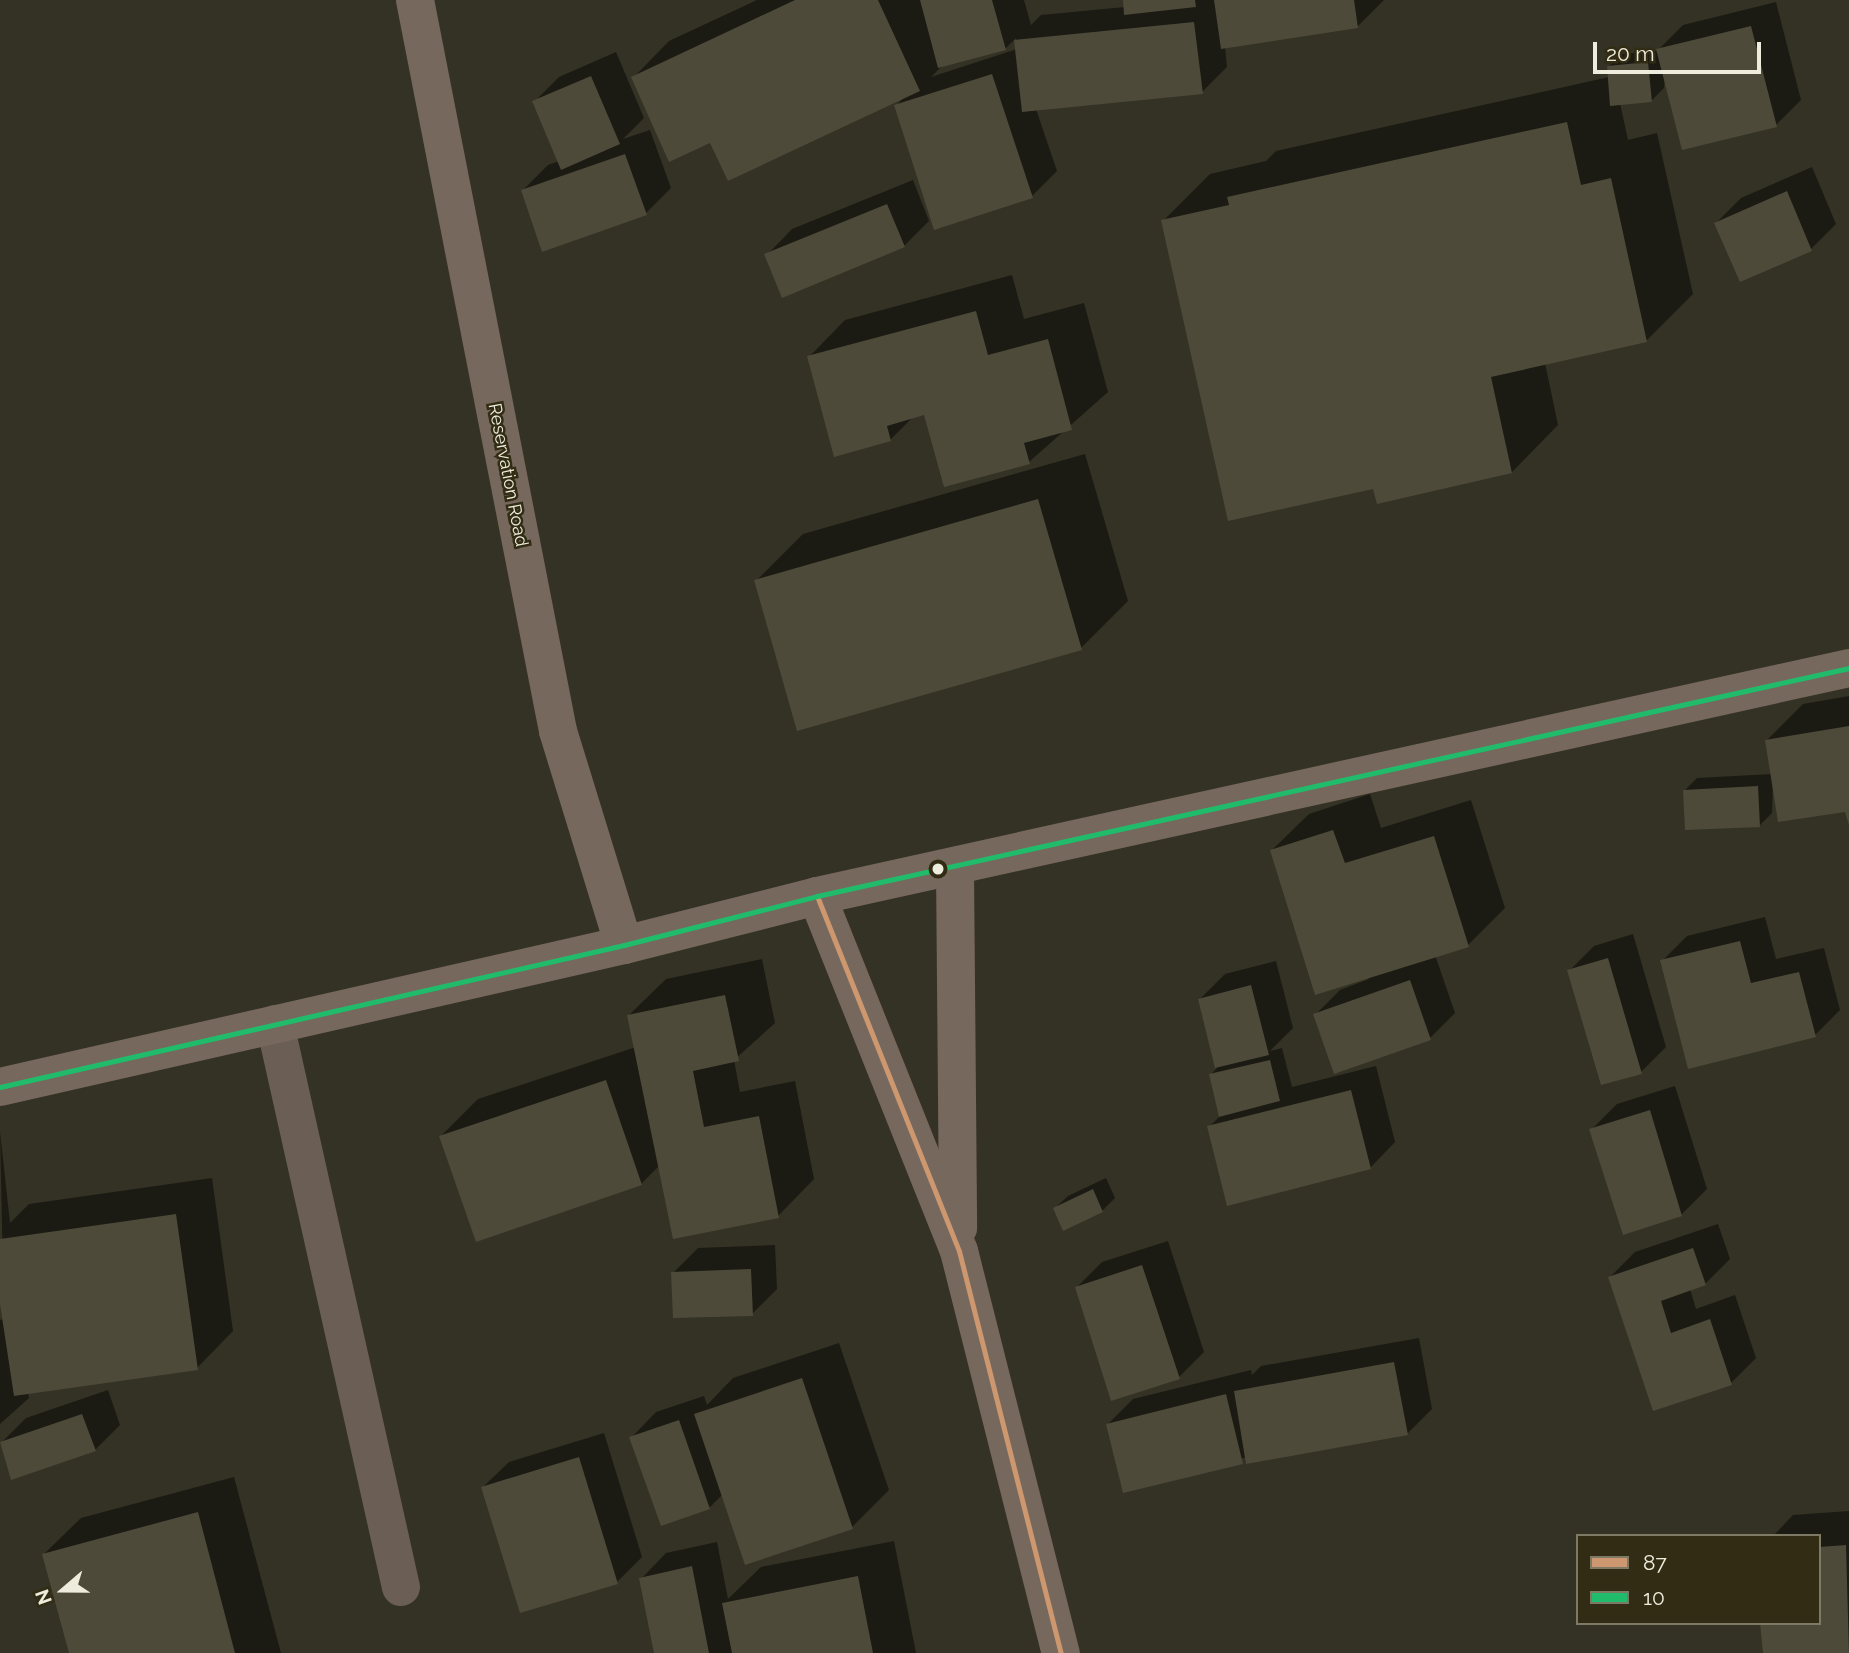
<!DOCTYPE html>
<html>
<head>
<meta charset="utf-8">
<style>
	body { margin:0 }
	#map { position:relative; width:1849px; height:1653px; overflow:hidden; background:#343224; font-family:Raleway,sans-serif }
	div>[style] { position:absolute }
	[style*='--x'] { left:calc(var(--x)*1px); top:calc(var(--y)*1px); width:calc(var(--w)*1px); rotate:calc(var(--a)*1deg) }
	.shadow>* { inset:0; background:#0007 }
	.building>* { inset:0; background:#4d4a39 }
	.street>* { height:38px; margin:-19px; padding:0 19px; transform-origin:19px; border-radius:19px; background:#6a5e55 }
	.secondary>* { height:38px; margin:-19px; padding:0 19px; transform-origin:19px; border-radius:19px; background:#76685c }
	.bus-1>* { height:5px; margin:-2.5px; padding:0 2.5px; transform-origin:2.5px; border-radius:2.5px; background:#cd976f }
	.bus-2>* { height:5px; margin:-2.5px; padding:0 2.5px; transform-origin:2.5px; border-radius:2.5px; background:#20bc6c }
	.dots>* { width:19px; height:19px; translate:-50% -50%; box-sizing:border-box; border:4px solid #312c13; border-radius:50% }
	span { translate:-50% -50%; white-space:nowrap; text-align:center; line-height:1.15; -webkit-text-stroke:5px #312c13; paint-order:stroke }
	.street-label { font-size:18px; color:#eeecdd }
	.legend { position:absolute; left:1576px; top:1534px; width:245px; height:91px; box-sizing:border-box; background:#312c13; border:2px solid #7d7964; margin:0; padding:9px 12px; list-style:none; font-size:21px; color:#eeecdd }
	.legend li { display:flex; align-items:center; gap:14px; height:35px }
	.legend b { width:35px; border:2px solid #7d7964 }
	.north { position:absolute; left:28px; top:1555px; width:70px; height:70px; -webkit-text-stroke:5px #312c13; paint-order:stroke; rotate:250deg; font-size:19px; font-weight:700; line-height:28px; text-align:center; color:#eeecdd }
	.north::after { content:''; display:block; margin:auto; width:24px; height:32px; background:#eeecdd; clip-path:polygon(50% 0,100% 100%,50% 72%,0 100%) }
	.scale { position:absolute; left:1593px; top:42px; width:168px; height:32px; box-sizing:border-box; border:4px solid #eeecdd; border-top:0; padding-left:9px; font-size:21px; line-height:24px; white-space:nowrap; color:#eeecdd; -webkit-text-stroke:5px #312c13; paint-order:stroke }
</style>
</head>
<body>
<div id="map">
	<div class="shadow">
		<div style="clip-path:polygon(evenodd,757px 0,1024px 0,1031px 25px,1041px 15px,1125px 7px,1124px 0,1384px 0,1358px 26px,1225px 47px,1227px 67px,1202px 92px,1036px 109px,1057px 171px,1032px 196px,896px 106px,905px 96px,711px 141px,633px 78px,669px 41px,757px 0,1016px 38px,1017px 49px,931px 77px,943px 65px,1005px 49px,1016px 38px)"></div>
		<div style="clip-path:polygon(1776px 2px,1801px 100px,1776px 125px,1665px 78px,1664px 88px,1652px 100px,1620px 103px,1628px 140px,1657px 133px,1693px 294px,1647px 340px,1545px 363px,1558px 425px,1512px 472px,1375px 487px,1163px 221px,1210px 174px,1266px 161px,1276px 151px,1609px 77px,1608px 67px,1621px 54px,1657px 51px,1683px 25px)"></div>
		<div style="clip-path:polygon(616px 52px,644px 118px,623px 139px,650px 130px,671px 188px,646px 213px,523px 190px,548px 165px,559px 161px,534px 102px,559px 77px)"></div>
		<div style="clip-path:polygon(1812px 167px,1836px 224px,1811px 249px,1716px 223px,1741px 198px)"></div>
		<div style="clip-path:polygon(913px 180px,929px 221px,904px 246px,767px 255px,792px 229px)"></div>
		<div style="clip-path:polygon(1012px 275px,1024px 319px,1084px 303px,1108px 392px,1029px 462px,926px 413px,913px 417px,890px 440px,809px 357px,845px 320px)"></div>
		<div style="clip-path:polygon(1085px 454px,1128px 601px,1081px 648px,756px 581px,803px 534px)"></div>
		<div style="clip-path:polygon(1849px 696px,1849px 823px,1847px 810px,1773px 783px,1772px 813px,1760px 825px,1685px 790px,1697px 778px,1772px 774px,1766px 741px,1803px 704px)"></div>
		<div style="clip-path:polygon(1370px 794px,1381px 828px,1471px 800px,1505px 908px,1468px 945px,1435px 955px,1455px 1013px,1430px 1038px,1315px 1015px,1340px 990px,1369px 979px,1272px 850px,1309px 814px)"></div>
		<div style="clip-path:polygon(1765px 917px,1776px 959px,1824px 948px,1840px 1010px,1815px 1035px,1662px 961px,1687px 936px)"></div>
		<div style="clip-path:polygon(1633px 934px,1666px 1047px,1641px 1072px,1569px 971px,1594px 946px)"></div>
		<div style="clip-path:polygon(762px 959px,775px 1023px,734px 1060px,740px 1092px,795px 1081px,814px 1179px,778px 1216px,660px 1165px,641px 1184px,441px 1136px,478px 1099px,636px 1047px,629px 1015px,666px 979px)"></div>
		<div style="clip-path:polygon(1276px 961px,1293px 1028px,1270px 1051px,1282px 1048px,1292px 1087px,1376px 1066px,1395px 1142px,1370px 1168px,1209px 1127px,1221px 1115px,1211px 1074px,1217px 1068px,1200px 999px,1225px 974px)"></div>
		<div style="clip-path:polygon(1675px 1086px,1707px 1189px,1682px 1214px,1624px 1232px,1591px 1130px,1617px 1104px)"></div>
		<div style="clip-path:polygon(0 1131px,10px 1223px,29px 1204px,212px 1178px,233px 1331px,197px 1368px,28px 1392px,29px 1398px,0 1424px,0 1320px,4px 1319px)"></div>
		<div style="clip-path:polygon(1106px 1178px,1115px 1198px,1102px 1211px,1055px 1208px,1068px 1196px)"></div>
		<div style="clip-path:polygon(1718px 1224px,1730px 1259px,1705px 1284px,1690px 1289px,1696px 1309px,1735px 1295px,1756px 1358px,1731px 1383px,1654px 1409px,1610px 1277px,1635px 1252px)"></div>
		<div style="clip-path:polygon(1168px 1241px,1204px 1352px,1179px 1377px,1077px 1287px,1102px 1262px)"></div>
		<div style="clip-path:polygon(775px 1245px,777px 1289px,752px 1314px,673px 1273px,698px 1248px)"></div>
		<div style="clip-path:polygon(1419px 1338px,1432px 1409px,1407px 1434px,1247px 1457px,1124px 1491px,1108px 1424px,1133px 1399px,1251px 1370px,1252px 1375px,1261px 1366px)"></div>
		<div style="clip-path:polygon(839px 1343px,889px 1490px,852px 1527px,723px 1494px,709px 1508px,631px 1438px,656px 1412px,704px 1396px,707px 1405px,733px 1378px)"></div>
		<div style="clip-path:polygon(108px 1390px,120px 1425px,95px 1450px,1px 1443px,26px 1418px)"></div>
		<div style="clip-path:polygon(604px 1433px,642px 1557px,617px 1582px,483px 1487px,509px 1462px)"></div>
		<div style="clip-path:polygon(234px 1477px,281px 1653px,71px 1653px,44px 1554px,81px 1518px)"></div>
		<div style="clip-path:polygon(1849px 1511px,1849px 1653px,1764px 1653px,1819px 1623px,1819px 1536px,1773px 1536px,1793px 1515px)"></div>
		<div style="clip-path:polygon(894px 1541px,916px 1653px,656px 1653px,641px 1579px,666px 1553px,717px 1542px,728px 1599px,761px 1567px)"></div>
	</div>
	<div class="building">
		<div style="clip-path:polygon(795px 0,878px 0,920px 91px,728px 181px,710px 143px,669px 162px,631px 77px)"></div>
		<div style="clip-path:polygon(920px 0,992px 0,1006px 50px,938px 68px)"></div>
		<div style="clip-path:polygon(1123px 0,1195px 0,1196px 7px,1124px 15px)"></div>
		<div style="clip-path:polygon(1214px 0,1354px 0,1358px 28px,1221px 49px)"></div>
		<div style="clip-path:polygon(1194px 22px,1203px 94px,1022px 112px,1014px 40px)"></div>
		<div style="clip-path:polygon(1751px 26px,1777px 127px,1682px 150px,1656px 49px)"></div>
		<div style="clip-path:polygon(1648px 62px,1652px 102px,1610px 106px,1607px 66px)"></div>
		<div style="clip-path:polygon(992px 74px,1033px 198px,934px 230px,894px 105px)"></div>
		<div style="clip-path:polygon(591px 76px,620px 144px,561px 170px,532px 101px)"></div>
		<div style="clip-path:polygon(1567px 122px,1581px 185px,1611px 178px,1647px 342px,1491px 377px,1512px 473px,1377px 504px,1373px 489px,1228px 521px,1161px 220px,1229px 205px,1227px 197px)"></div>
		<div style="clip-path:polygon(625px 154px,647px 215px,542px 252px,521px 190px)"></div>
		<div style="clip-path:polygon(1787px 191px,1812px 251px,1740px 282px,1714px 223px)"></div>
		<div style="clip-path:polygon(887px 204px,905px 247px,782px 298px,764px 254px)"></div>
		<div style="clip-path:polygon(976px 311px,988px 355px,1048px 339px,1072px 430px,1024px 443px,1030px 464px,944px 487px,924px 415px,887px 426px,891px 441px,834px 457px,807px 356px)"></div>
		<div style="clip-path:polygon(1038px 499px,1082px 650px,797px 731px,754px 580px)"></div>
		<div style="clip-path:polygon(1849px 726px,1849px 825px,1845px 812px,1778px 822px,1765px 740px)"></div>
		<div style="clip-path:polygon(1758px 786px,1760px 827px,1685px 830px,1683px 790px)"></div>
		<div style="clip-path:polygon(1333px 830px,1345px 863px,1434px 836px,1469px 947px,1315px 995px,1270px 850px)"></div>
		<div style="clip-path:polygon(1740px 941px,1751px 983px,1799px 972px,1816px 1037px,1688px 1069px,1660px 960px)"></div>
		<div style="clip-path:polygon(1608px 958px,1642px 1074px,1601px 1085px,1567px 970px)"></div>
		<div style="clip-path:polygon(1410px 980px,1431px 1040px,1334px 1074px,1313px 1014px)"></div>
		<div style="clip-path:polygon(1251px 985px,1269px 1055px,1215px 1068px,1198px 999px)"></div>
		<div style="clip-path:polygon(725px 995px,739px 1061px,693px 1071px,704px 1127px,759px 1116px,779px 1218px,673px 1239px,627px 1015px)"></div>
		<div style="clip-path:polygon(1270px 1060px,1280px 1101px,1219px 1117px,1209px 1074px)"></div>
		<div style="clip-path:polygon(606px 1080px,642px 1185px,476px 1242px,439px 1136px)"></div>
		<div style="clip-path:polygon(1351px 1090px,1371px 1169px,1227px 1206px,1207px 1126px)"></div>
		<div style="clip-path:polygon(1650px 1110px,1682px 1216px,1623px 1235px,1589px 1129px)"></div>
		<div style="clip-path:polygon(1093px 1189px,1103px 1212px,1063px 1231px,1053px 1208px)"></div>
		<div style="clip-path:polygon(176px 1214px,198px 1370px,14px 1396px,0 1304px,0 1239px)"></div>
		<div style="clip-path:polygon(1693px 1248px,1706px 1285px,1661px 1301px,1671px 1333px,1710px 1319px,1732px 1385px,1653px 1411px,1608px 1277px)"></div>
		<div style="clip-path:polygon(1142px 1265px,1180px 1379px,1111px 1401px,1075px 1287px)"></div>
		<div style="clip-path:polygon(751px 1269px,753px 1316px,673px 1318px,671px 1272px)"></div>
		<div style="clip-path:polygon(1394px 1362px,1408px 1435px,1246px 1464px,1234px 1391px)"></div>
		<div style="clip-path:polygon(802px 1378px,853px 1529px,745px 1565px,694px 1414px)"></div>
		<div style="clip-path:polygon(1226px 1394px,1243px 1464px,1123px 1493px,1106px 1424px)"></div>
		<div style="clip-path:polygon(82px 1414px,96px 1451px,11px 1480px,0 1442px)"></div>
		<div style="clip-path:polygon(679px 1420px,710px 1509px,661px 1526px,629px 1437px)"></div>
		<div style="clip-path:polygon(579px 1457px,618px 1584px,520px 1613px,481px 1487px)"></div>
		<div style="clip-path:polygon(198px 1512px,235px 1653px,69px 1653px,42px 1554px)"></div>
		<div style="clip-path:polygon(1846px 1545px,1849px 1653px,1763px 1653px,1760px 1623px,1819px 1623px,1819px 1547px)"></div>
		<div style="clip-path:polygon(692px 1566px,709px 1653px,654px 1653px,639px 1578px)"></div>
		<div style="clip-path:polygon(858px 1576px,873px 1653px,732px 1653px,722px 1603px)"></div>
	</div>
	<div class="street">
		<div style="--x:275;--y:1024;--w:577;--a:77.39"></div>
	</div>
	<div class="secondary">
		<div style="--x:415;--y:0;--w:745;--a:78.93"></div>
		<div style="--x:558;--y:731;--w:224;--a:72.9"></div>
		<div style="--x:955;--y:868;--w:360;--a:89.5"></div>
		<div style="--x:817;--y:896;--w:382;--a:68.2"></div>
		<div style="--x:959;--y:1251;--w:415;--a:75.8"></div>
		<div style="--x:0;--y:1087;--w:640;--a:-12.82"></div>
		<div style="--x:624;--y:945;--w:199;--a:-14.2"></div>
		<div style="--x:817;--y:896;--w:1057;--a:-12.46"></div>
	</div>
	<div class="bus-1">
		<div style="--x:817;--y:896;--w:382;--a:68.2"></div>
		<div style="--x:959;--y:1251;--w:415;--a:75.8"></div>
	</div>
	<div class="bus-2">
		<div style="--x:0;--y:1087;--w:640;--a:-12.82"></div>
		<div style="--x:624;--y:945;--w:199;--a:-14.2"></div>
		<div style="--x:817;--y:896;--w:1057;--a:-12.46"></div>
	</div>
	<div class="dots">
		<div style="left:938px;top:869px;background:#eeecdd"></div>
	</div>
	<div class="street-label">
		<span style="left:508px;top:475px;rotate:79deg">Reservation Road</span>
	</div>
	<ul class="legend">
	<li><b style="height:9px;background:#cd976f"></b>87</li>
	<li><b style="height:9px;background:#20bc6c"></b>10</li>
	</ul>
	<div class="north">N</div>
	<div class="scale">20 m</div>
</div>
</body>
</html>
